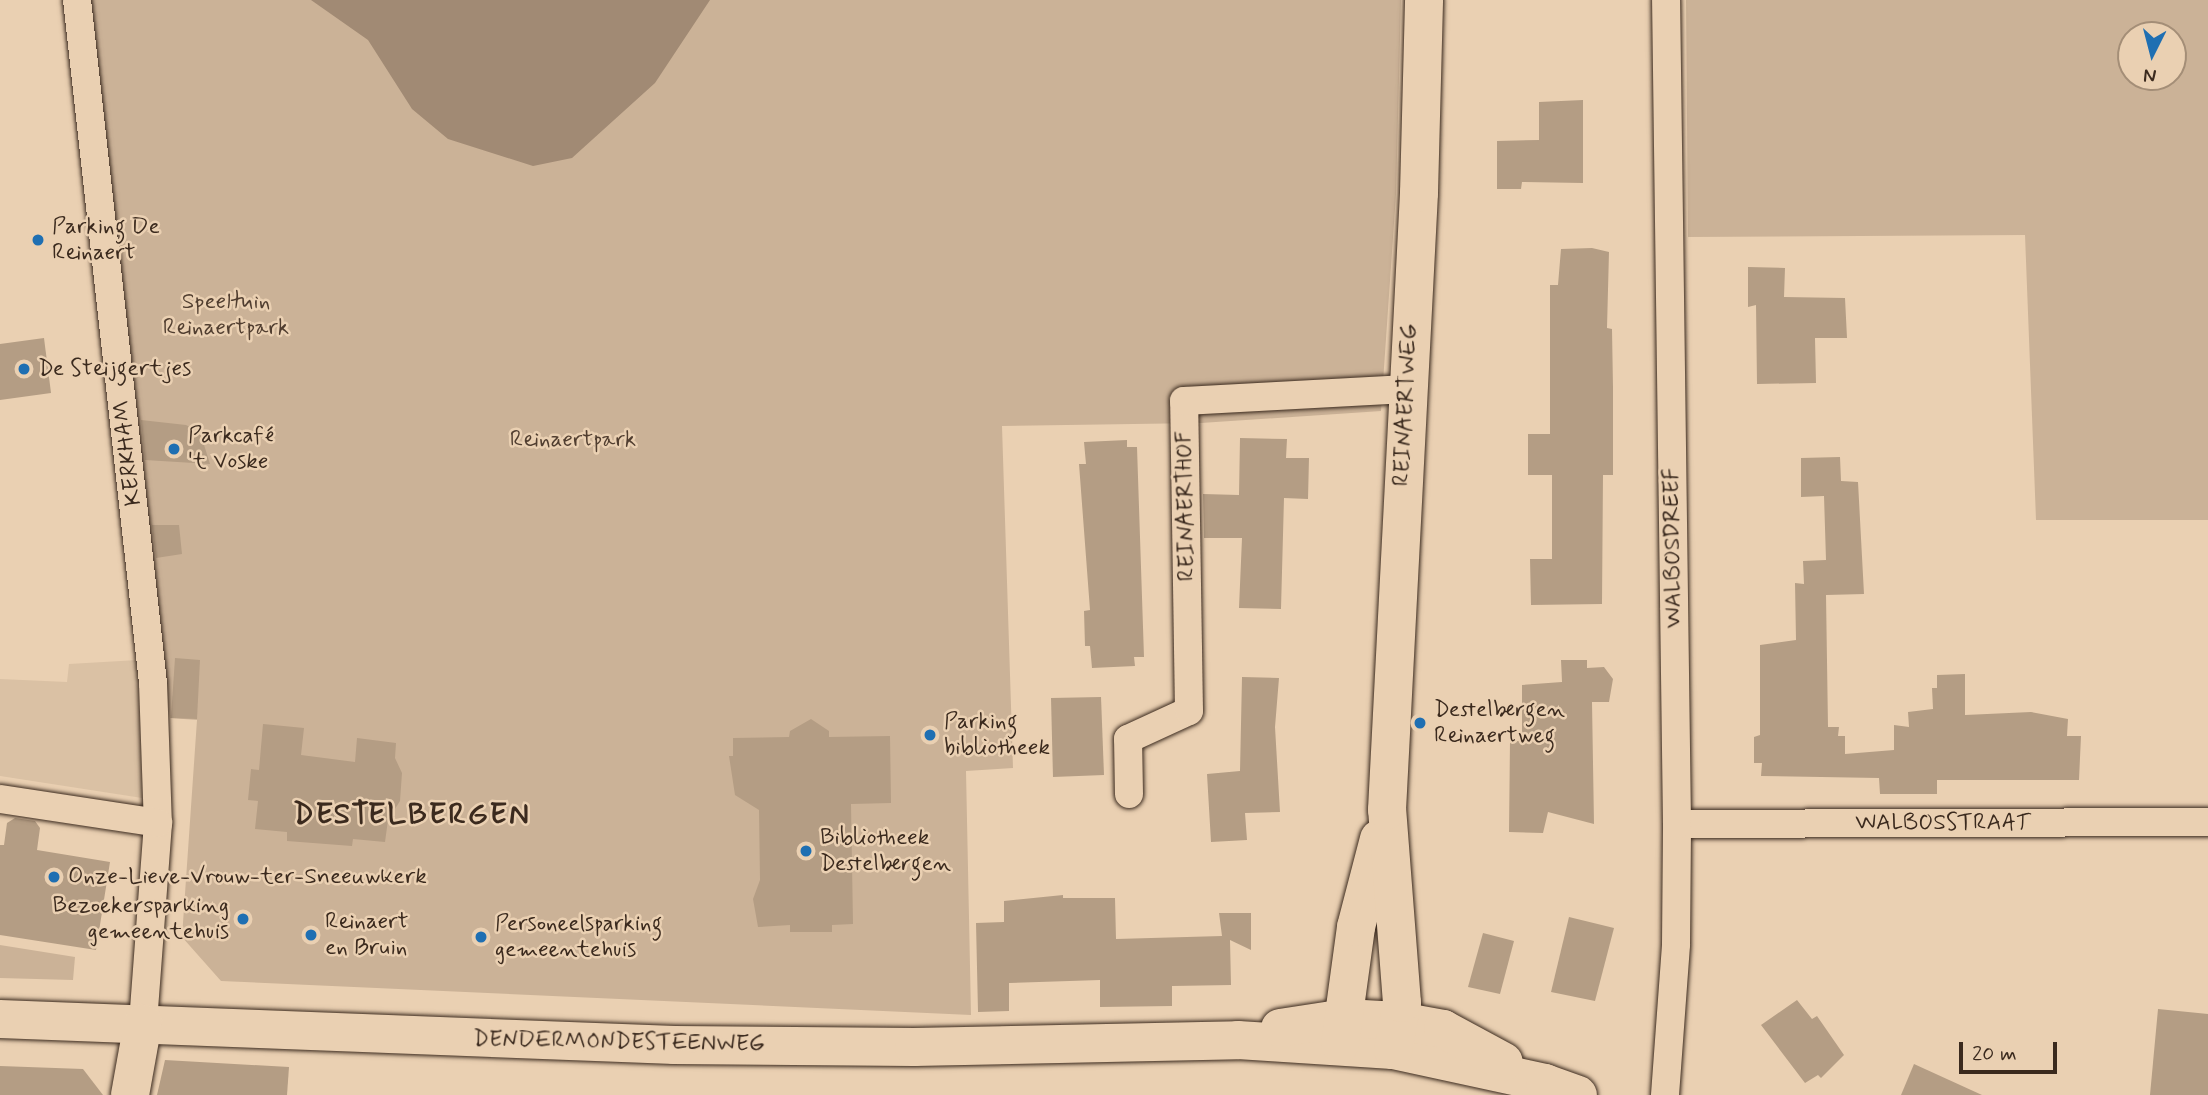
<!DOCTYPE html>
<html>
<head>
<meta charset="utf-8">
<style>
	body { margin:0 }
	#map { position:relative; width:2208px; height:1095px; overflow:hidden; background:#ead0b2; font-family:Mynerve,sans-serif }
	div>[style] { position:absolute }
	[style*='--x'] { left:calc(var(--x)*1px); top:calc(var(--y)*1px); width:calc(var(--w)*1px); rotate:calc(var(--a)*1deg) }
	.built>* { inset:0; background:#dac1a4 }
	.green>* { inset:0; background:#cbb297 }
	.water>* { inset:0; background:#a18a74 }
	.building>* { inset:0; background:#b49d84 }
	.roads { filter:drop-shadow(0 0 2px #3b2a1e) drop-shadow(0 0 2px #3b2a1e) }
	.street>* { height:28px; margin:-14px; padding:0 14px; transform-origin:14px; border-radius:14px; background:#ead0b2 }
	.secondary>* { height:38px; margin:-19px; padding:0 19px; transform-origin:19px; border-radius:19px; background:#ead0b2 }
	.dots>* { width:19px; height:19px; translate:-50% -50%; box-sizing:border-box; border:4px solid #ead0b2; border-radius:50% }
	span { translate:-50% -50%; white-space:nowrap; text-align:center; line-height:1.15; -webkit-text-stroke:5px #ead0b2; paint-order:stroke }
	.poi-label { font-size:23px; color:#3b2a1e }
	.left { translate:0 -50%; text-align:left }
	.right { translate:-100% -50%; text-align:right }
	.park-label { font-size:23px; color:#513e30 }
	.street-label { font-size:23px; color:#3b2a1e }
	.district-label { font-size:30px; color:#3b2a1e; font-weight:700; letter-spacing:2px }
	.north { position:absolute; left:2117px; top:21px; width:70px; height:70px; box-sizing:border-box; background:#ead0b2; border:2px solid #a48e77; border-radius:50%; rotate:186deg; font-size:19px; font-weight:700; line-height:28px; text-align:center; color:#3b2a1e }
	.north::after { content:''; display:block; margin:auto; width:24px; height:32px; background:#1f6fb2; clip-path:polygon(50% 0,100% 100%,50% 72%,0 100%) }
	.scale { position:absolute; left:1959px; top:1042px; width:98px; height:32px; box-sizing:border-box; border:4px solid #3b2a1e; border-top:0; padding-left:9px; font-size:21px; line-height:24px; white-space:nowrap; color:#3b2a1e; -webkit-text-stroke:5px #ead0b2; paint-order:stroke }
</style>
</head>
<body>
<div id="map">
	<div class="built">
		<div style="clip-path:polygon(138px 660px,142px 798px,0 776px,0 679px,67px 682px,69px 664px)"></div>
	</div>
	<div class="green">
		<div style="clip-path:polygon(90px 0,1401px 0,1396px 194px,1381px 411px,1201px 423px,1002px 426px,1013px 768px,966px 771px,971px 1015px,221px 981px,182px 937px,197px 720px,170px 718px)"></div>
		<div style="clip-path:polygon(evenodd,1686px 0,2208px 0,2208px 520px,2036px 520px,2025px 235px,1688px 237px,1686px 0,2131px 35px,2173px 35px,2173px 77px,2131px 77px,2131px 35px)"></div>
		<div style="clip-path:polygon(0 945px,75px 957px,73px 980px,0 978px)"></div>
	</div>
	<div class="water">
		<div style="clip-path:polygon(311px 0,710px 0,655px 83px,572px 158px,533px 166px,448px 139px,412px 109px,368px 40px)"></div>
	</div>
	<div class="building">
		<div style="clip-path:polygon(1583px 100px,1583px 183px,1522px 182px,1521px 189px,1497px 189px,1497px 141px,1539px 140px,1539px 102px)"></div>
		<div style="clip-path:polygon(1592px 248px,1609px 252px,1607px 328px,1612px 329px,1613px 388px,1613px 475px,1603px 475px,1602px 604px,1531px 605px,1530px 559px,1552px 559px,1552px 475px,1528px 475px,1528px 434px,1550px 434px,1550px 285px,1558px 285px,1561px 249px)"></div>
		<div style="clip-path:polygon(1748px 267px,1785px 268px,1784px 297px,1845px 298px,1847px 338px,1815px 338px,1816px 383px,1757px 384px,1756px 305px,1748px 307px)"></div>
		<div style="clip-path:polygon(44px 338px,51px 393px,0 400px,0 344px)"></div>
		<div style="clip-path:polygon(141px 420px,186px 425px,200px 432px,210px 464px,145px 460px)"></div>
		<div style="clip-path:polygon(1240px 438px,1287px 439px,1286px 458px,1309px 458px,1308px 499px,1284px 498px,1281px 609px,1239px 608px,1242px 538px,1204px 538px,1203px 494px,1239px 495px)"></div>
		<div style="clip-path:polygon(1127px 440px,1127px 447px,1137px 447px,1144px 657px,1134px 657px,1135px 666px,1092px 668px,1090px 646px,1085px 646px,1084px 611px,1090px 610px,1079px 464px,1086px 464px,1084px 442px)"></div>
		<div style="clip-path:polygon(1840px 457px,1841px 481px,1858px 482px,1864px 594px,1826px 595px,1828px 727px,1839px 727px,1838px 736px,1845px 736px,1845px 754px,1894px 750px,1894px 725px,1909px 727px,1908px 712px,1933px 709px,1932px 688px,1937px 688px,1937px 675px,1965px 674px,1965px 715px,2031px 712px,2068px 719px,2067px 736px,2081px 736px,2079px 780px,1937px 780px,1937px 794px,1880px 794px,1879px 778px,1761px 776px,1762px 763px,1754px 763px,1754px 737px,1760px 735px,1760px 645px,1796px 640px,1795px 583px,1804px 584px,1803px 561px,1826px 560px,1824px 496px,1801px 497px,1801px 458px)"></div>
		<div style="clip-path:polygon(152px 525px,179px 525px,182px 554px,156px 558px)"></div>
		<div style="clip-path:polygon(175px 658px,200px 660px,197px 719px,171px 718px)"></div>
		<div style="clip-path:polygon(1561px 660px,1587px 660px,1587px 668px,1604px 667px,1613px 679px,1609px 702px,1592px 702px,1594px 824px,1548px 812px,1543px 833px,1509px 832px,1510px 741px,1522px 741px,1522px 685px,1562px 682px)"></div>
		<div style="clip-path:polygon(1242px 677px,1279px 678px,1275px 727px,1280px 812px,1245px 813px,1247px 840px,1211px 842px,1207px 774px,1240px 771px)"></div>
		<div style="clip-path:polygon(1101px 697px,1104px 775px,1053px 777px,1051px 698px)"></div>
		<div style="clip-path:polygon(811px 719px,829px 731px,829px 737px,890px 736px,891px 803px,851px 804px,853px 924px,832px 925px,832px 932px,790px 932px,790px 925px,758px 927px,753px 899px,760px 880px,759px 810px,735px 795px,729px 756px,733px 756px,733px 738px,789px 737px,790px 731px)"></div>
		<div style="clip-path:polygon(263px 724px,304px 728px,301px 755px,355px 762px,357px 738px,396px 743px,395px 758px,402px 773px,400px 801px,388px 820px,385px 842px,353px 839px,352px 846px,287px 841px,287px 832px,255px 829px,258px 801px,248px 800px,251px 769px,259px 770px)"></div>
		<div style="clip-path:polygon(15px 818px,35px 821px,40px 828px,37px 850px,110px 862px,96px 950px,0 935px,0 845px,4px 845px,7px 823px)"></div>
		<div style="clip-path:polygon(1063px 895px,1063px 898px,1115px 898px,1116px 939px,1222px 936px,1219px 913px,1251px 913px,1251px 950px,1230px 940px,1231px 985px,1172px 986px,1172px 1006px,1100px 1007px,1100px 980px,1009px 983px,1009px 1011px,978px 1012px,976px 923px,1004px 922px,1004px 901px)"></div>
		<div style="clip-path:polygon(1569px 917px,1614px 928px,1595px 1001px,1551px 992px)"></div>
		<div style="clip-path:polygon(1483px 933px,1514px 941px,1500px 994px,1468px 987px)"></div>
		<div style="clip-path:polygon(1797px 1000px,1812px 1019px,1817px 1016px,1844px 1055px,1821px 1078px,1818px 1075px,1805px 1083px,1761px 1025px)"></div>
		<div style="clip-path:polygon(2158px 1009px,2208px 1014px,2208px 1095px,2150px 1095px)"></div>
		<div style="clip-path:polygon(165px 1060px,289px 1067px,287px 1095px,157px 1095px)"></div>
		<div style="clip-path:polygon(1914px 1064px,1982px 1095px,1901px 1095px)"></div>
		<div style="clip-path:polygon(0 1066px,83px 1069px,103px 1095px,0 1095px)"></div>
	</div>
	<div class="roads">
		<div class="street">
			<div style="--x:77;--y:0;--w:687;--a:83.65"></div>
			<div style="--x:153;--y:683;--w:140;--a:88"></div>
			<div style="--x:158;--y:823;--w:201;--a:94.3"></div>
			<div style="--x:1129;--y:794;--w:55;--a:-91"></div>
			<div style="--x:1128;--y:739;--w:67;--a:-24.7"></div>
			<div style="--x:1189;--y:711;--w:310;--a:-90.9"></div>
			<div style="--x:1184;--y:401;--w:223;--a:-3.1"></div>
			<div style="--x:0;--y:799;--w:160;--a:8.6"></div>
			<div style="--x:1677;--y:824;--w:531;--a:-0.22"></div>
			<div style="--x:1665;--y:1095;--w:151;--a:-85.8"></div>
			<div style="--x:1676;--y:944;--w:120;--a:-89.5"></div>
			<div style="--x:1677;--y:824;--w:824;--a:-90.76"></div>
		</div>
		<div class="secondary">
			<div style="--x:0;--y:1019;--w:675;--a:2.21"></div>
			<div style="--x:674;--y:1045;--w:240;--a:0.5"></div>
			<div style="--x:914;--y:1047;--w:324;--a:-1.2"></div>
			<div style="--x:1238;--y:1040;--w:155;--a:3.7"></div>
			<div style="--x:1393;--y:1050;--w:156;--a:12.2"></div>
			<div style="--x:1545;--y:1083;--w:35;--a:20"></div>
			<div style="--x:1280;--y:1028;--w:66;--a:-8.7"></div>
			<div style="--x:1345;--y:1018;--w:54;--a:3.2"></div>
			<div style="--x:1399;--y:1021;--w:45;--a:10.3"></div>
			<div style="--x:1443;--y:1029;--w:69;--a:28.4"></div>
			<div style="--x:1340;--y:1044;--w:118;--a:-82.2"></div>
			<div style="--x:1356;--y:927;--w:91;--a:-75.4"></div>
			<div style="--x:1393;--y:1050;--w:48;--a:-79.2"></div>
			<div style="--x:1402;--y:1003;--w:194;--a:-94.4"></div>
			<div style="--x:1387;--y:810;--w:618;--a:-87.03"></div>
			<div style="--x:1419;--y:193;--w:193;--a:-88.5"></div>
			<div style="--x:130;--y:1095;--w:73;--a:-79.8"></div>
		</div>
	</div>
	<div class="dots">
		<div style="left:38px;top:240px;background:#1f6fb2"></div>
		<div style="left:24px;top:369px;background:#1f6fb2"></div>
		<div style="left:174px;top:449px;background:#1f6fb2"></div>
		<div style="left:1420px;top:723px;background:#1f6fb2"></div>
		<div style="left:930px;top:735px;background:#1f6fb2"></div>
		<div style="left:806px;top:851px;background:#1f6fb2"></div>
		<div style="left:54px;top:877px;background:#1f6fb2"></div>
		<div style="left:243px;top:919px;background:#1f6fb2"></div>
		<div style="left:311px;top:935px;background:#1f6fb2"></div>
		<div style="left:481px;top:937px;background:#1f6fb2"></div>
	</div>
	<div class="poi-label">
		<span class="left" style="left:52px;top:240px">Parking De<br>Reinaert</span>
		<span class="left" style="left:38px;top:369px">De Steijgertjes</span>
		<span class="left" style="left:188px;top:449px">Parkcafé<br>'t Voske</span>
		<span class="left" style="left:1434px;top:723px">Destelbergen<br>Reinaertweg</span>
		<span class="left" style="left:944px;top:735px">Parking<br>bibliotheek</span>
		<span class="left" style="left:820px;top:851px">Bibliotheek<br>Destelbergen</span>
		<span class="left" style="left:68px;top:877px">Onze-Lieve-Vrouw-ter-Sneeuwkerk</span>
		<span class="right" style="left:229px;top:919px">Bezoekersparking<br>gemeentehuis</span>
		<span class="left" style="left:325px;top:935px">Reinaert<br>en Bruin</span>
		<span class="left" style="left:495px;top:937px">Personeelsparking<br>gemeentehuis</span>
	</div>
	<div class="park-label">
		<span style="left:226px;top:315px">Speeltuin<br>Reinaertpark</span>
		<span style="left:573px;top:440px">Reinaertpark</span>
	</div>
	<div class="street-label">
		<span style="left:1406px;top:405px;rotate:-87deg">REINAERTWEG</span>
		<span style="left:128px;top:453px;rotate:-97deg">KERKHAM</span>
		<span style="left:1186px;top:506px;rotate:-91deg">REINAERTHOF</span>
		<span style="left:1673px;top:548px;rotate:-91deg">WALBOSDREEF</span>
		<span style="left:1943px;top:823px">WALBOSSTRAAT</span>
		<span style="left:619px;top:1042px;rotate:1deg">DENDERMONDESTEENWEG</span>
	</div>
	<div class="district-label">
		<span style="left:412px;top:815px">DESTELBERGEN</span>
	</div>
	<div class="north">N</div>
	<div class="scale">20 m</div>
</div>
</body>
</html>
